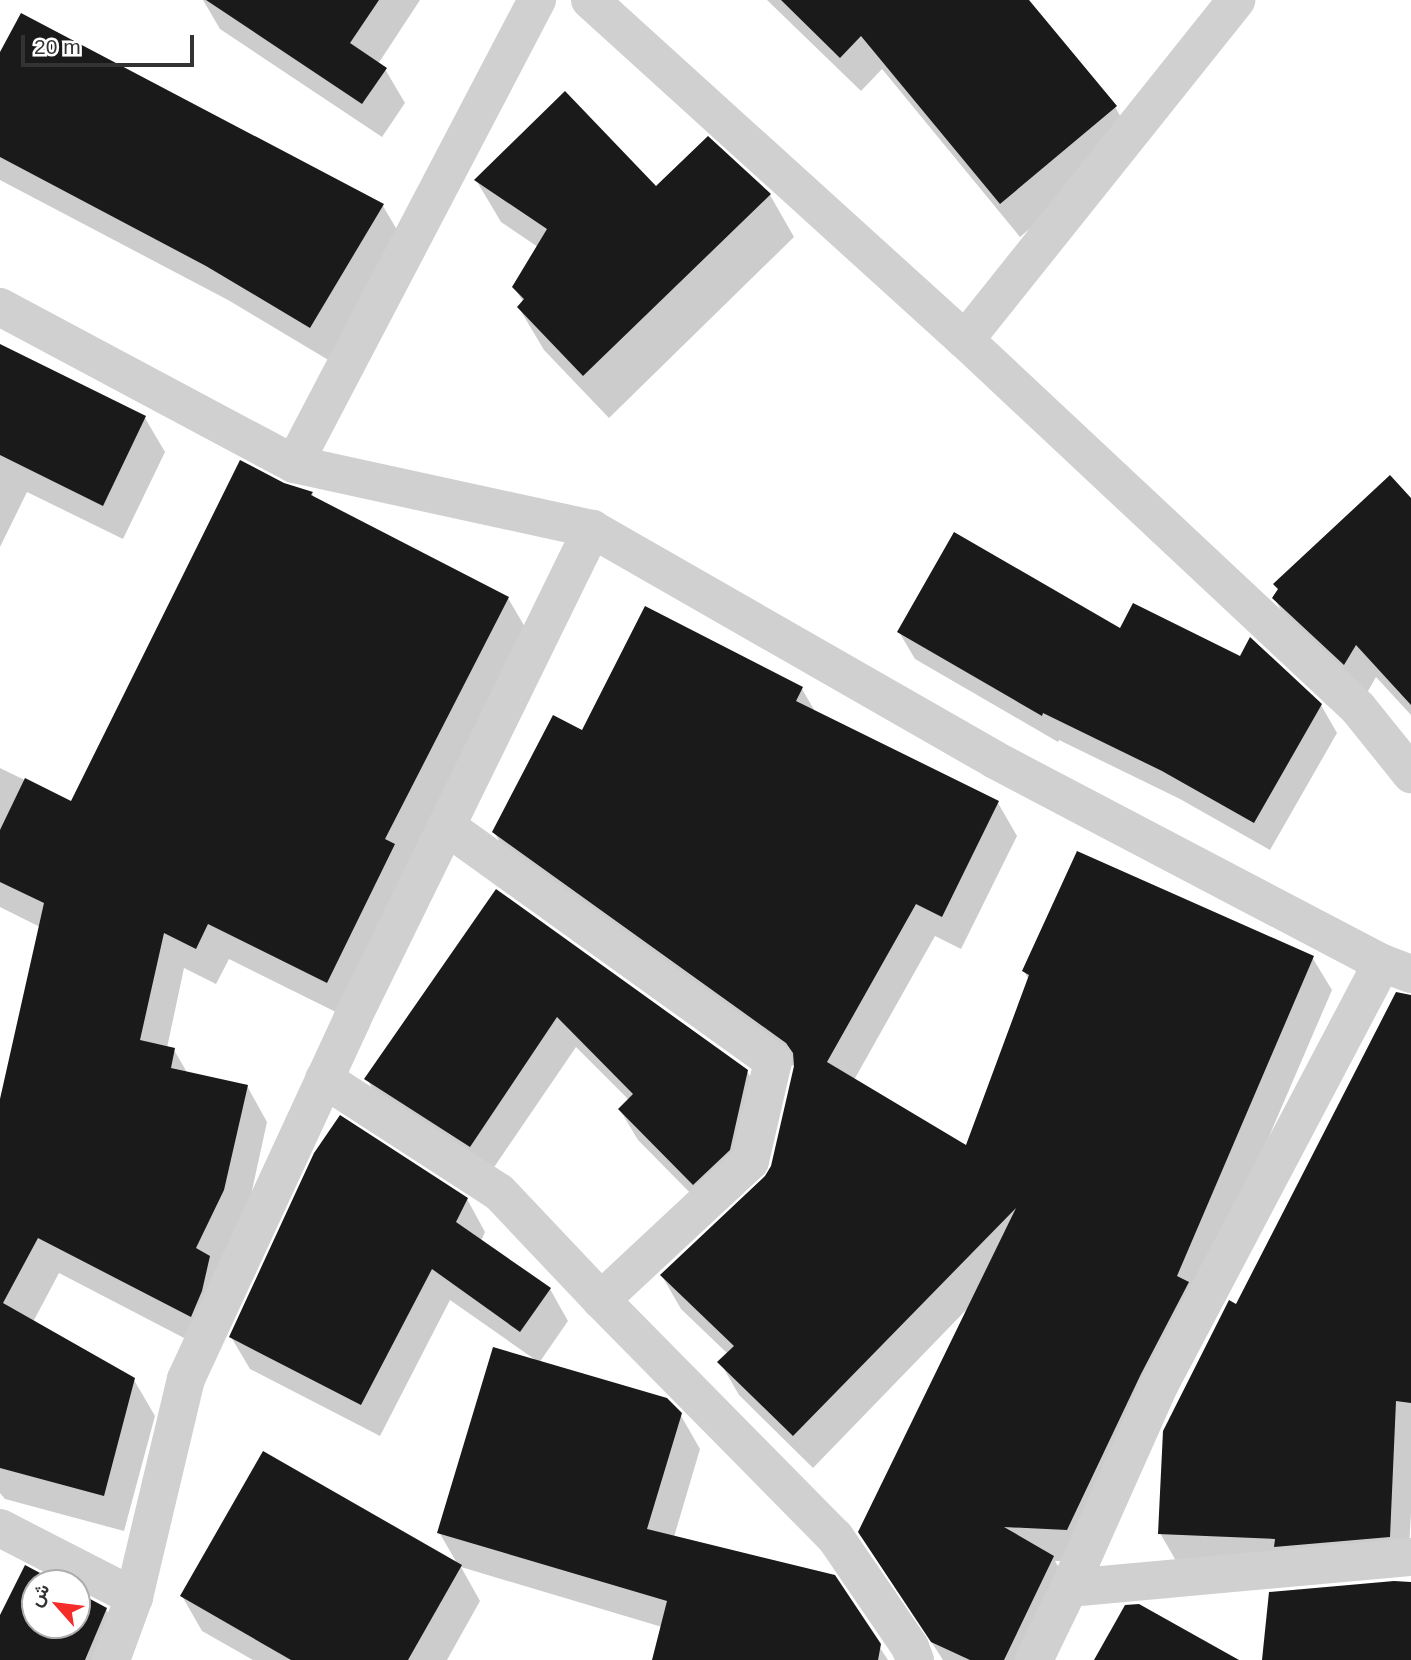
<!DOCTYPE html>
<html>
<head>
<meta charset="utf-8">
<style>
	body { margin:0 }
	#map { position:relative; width:1411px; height:1660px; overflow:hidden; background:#fff; font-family:Arial,Vazirmatn,sans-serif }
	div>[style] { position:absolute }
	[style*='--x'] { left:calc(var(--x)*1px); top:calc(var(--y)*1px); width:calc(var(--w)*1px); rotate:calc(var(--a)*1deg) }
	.shadow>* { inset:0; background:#0003 }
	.building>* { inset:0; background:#1a1a1a }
	.street>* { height:38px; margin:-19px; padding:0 19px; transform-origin:19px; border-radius:19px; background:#d0d0d0 }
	span { translate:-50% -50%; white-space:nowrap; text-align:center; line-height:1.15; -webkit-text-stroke:7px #fff; paint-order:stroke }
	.north { position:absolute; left:21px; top:1569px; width:70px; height:70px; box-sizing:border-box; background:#fff; border:2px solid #adadad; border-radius:50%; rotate:298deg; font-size:19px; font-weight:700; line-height:28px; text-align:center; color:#333 }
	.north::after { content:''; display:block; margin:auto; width:24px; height:32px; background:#f42c2a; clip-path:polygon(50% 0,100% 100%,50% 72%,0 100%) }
	.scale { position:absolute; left:21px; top:35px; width:173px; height:32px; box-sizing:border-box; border:4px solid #333; border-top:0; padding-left:9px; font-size:21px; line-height:24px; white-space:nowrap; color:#333; -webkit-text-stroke:5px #fff; paint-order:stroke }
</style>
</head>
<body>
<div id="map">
	<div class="shadow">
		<div style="clip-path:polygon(203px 0,420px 0,378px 64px,385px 69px,405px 103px,382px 137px,220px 29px)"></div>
		<div style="clip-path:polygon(767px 0,1027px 0,1115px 107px,1135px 141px,1020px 237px,882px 69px,861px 91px)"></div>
		<div style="clip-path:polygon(21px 15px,383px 206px,403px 240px,330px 361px,228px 300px,0 180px,0 55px)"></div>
		<div style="clip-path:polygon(476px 180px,770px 195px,794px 237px,609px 418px,544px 350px,519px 308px,524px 303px,514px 287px,538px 247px,501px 222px)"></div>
		<div style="clip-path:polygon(0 353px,145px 418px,165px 452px,123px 539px,27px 492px,0 547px)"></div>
		<div style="clip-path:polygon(283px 485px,312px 493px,314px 498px,508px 598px,529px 634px,348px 1018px,229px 959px,216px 984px,184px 968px,167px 1048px,174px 1050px,188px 1074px,247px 1086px,267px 1122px,244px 1227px,211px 1352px,59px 1273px,33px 1322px,134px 1380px,155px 1416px,124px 1531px,5px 1499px,0 1493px,0 1107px,40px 927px,0 907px,0 768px,72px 803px)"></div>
		<div style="clip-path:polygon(1411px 501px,1411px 715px,1376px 677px,1364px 698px,1294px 632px,1274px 598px,1279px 590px,1275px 584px)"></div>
		<div style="clip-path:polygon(1121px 631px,1321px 705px,1337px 733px,1270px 850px,1180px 799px,1059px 740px,1058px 742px,915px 659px,899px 632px)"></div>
		<div style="clip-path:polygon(802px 689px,816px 713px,998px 803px,1017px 836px,961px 949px,935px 936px,854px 1080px,967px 1148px,1029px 980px,1024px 971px,1312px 957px,1332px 990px,1086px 1562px,1055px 1561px,1072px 1590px,1039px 1660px,943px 1660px,860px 1531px,967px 1309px,813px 1468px,739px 1395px,720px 1362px,728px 1354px,681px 1309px,662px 1276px,767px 1177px,773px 1167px,796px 1068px,513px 865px,494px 832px,582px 732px)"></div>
		<div style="clip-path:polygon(497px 892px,747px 1071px,765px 1102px,711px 1214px,638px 1140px,620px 1110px,629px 1100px,576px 1047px,488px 1176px,384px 1110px,367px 1079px)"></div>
		<div style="clip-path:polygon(1411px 1033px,1411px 1512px,1408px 1570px,1179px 1566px,1160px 1533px,1237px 1306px)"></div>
		<div style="clip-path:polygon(467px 1199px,485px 1232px,481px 1241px,550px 1289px,568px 1321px,539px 1363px,680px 1414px,700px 1449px,674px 1537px,833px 1577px,888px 1660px,653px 1660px,662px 1627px,461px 1567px,480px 1601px,447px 1660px,253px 1660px,202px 1631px,182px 1596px,458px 1565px,439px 1532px,537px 1361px,450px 1300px,380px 1436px,250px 1369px,231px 1337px)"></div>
		<div style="clip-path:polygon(26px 1568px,55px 1583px,35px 1583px,35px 1625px,77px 1625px,77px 1594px,106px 1609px,125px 1643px,119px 1660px,0 1660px,0 1618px)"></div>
	</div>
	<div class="building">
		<div style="clip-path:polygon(206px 0,379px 0,350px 43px,387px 68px,362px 104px)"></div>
		<div style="clip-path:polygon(781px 0,1029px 0,1117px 106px,1000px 204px,861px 36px,840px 58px)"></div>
		<div style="clip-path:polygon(21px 13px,384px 204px,310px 328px,206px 266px,0 157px,0 52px)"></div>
		<div style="clip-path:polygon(565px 91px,656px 186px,708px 136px,771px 194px,583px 376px,517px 307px,524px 299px,512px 287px,547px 229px,474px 180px)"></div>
		<div style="clip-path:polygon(0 344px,146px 416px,103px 506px,0 455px)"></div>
		<div style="clip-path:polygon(240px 460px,284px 483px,313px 492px,311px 495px,509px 597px,385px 839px,395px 844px,327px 983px,208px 924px,196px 949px,164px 933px,140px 1040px,175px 1048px,171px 1068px,248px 1085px,224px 1190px,196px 1248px,210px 1256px,202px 1291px,191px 1317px,38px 1238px,3px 1303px,135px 1378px,104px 1496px,0 1468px,0 1099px,44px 903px,0 882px,0 830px,25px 778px,71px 801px)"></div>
		<div style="clip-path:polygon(1390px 475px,1411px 498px,1411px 705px,1356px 645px,1344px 665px,1272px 598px,1278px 589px,1273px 584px)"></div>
		<div style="clip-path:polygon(954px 532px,1120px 628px,1133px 603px,1240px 656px,1250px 637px,1322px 704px,1254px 823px,1162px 771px,1043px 713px,1042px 716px,897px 632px)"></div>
		<div style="clip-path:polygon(645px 606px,803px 687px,796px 701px,999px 801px,942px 917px,916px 904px,827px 1062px,966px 1145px,1029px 975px,1022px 971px,1077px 851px,1314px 956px,1177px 1276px,1189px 1282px,1141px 1374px,1067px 1530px,1004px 1527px,1054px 1556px,1004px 1660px,970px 1660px,931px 1642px,858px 1532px,1016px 1208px,793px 1436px,717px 1362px,734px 1346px,660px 1275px,765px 1176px,771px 1166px,794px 1066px,793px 1053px,786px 1043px,492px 832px,553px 715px,582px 730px)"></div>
		<div style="clip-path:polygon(496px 889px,748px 1070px,730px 1150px,693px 1185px,618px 1109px,633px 1094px,557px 1017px,470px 1147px,364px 1079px)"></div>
		<div style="clip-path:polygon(1396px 992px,1411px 995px,1411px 1403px,1396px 1401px,1390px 1537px,1274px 1547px,1275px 1539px,1158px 1534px,1163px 1431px,1229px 1300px,1236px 1304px)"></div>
		<div style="clip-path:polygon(340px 1115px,468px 1198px,456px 1222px,551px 1288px,520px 1332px,432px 1269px,361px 1405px,229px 1337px,314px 1153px)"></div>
		<div style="clip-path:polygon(493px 1347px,667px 1398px,682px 1413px,647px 1529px,835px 1575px,881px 1644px,878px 1660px,652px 1660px,667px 1601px,437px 1533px)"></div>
		<div style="clip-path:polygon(263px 1451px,462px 1565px,408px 1660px,291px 1660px,180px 1596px)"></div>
		<div style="clip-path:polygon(25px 1565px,59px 1583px,35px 1583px,35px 1625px,77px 1625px,77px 1592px,107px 1608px,85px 1660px,0 1660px,0 1615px)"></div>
		<div style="clip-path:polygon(1394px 1581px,1411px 1582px,1411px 1660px,1262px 1660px,1269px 1592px)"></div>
		<div style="clip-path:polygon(1139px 1604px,1239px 1660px,1094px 1660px,1125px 1605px)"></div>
	</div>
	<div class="street">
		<div style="--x:590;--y:0;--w:506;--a:42.2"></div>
		<div style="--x:965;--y:340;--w:538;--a:43.12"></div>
		<div style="--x:1358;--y:708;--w:85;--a:51.2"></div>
		<div style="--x:0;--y:307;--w:333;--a:28.1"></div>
		<div style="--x:294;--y:464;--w:305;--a:12.3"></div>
		<div style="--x:592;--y:529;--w:465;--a:29.8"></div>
		<div style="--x:995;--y:760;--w:437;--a:27.7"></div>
		<div style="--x:1382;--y:963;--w:31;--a:21"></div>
		<div style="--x:965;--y:340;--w:435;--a:-51.4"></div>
		<div style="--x:294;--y:464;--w:524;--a:-62.36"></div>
		<div style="--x:446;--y:826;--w:403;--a:35.7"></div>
		<div style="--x:773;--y:1061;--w:103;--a:103"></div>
		<div style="--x:750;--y:1161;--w:204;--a:137"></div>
		<div style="--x:324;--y:1079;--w:208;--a:32.9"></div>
		<div style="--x:499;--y:1192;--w:149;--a:46.6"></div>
		<div style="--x:601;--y:1300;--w:333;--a:45.4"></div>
		<div style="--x:835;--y:1537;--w:133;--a:55.7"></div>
		<div style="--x:910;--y:1647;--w:14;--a:69"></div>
		<div style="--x:0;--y:1528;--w:151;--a:27.2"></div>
		<div style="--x:1069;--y:1588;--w:343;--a:-5.2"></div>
		<div style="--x:111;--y:1660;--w:67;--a:-69.9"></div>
		<div style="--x:134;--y:1597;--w:224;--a:-76.6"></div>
		<div style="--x:186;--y:1379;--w:396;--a:-65.2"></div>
		<div style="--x:352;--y:1019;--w:546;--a:-63.9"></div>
		<div style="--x:1034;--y:1660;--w:80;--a:-64.1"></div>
		<div style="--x:1069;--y:1588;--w:223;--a:-66"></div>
		<div style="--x:1160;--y:1384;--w:476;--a:-62.2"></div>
	</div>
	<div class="north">ش</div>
	<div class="scale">20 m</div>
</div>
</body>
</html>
